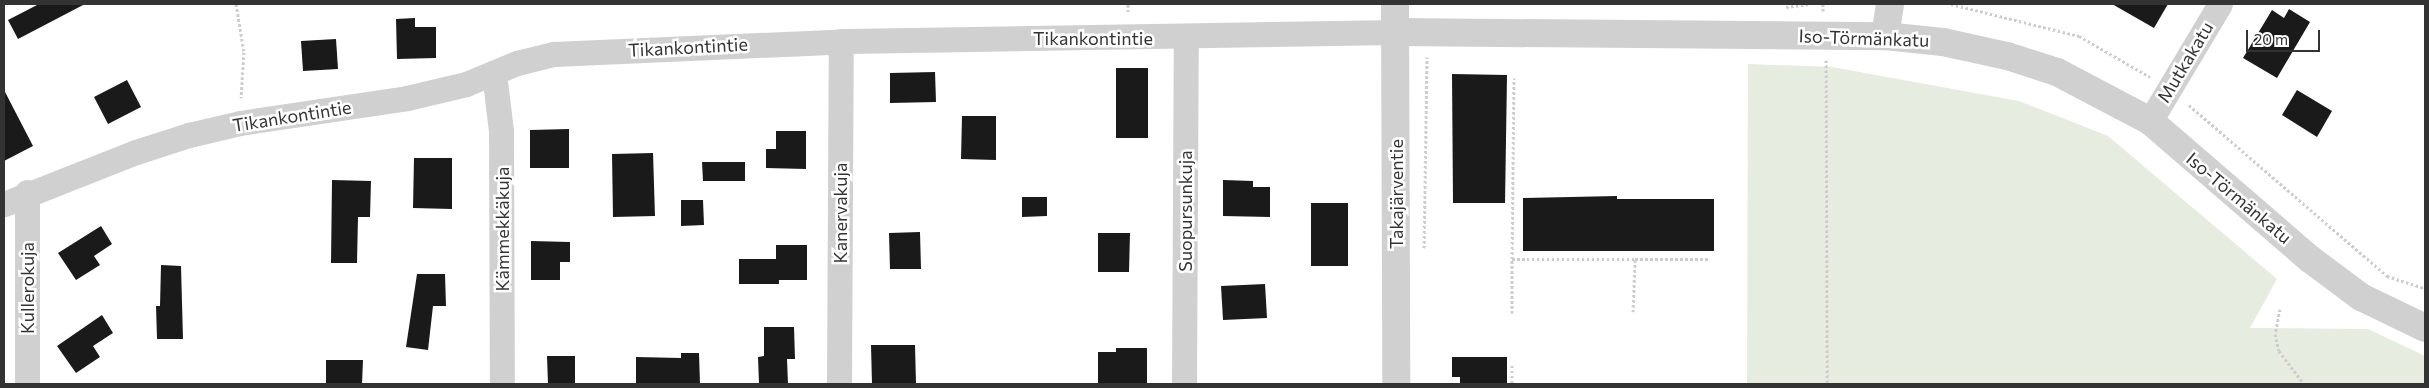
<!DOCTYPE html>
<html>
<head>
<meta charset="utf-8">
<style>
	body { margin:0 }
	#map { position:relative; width:2429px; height:388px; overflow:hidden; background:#fff; font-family:Commissioner,sans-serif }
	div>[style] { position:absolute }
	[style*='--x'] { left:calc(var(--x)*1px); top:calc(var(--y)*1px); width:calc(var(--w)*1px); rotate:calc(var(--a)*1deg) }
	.green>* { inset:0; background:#e6ecdf }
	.building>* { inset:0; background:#1a1a1a }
	.path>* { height:3px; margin-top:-1.5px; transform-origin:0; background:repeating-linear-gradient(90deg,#cdcdcd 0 2.5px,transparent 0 5px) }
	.minor>* { height:25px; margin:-12.5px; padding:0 12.5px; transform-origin:12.5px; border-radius:12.5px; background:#d0d0d0 }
	.tertiary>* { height:28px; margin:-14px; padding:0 14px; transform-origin:14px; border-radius:14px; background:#d0d0d0 }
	span { translate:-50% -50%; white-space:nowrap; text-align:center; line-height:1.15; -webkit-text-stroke:5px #fff; paint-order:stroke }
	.street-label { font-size:18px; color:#333 }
	.frame { position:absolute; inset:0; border:5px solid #333; pointer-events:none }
	.scale { position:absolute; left:2246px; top:30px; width:74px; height:22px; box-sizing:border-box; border:2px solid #333; border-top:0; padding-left:6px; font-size:15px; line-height:18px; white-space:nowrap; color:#333; -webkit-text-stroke:4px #fff; paint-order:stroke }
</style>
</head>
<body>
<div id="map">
	<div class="green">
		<div style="clip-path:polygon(1748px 64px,1832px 67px,2019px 101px,2108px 136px,2277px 279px,2250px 328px,2368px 329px,2425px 356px,2425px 384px,1747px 384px)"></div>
	</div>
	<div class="building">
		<div style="clip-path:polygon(39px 4px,85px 4px,18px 39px,8px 20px)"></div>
		<div style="clip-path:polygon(2112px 4px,2168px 4px,2154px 28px)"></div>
		<div style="clip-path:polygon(2289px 9px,2310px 22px,2277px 78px,2243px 58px,2272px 10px,2284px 18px)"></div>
		<div style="clip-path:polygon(415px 18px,415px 27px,436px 27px,436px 58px,397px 59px,396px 19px)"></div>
		<div style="clip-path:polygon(336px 39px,338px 69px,303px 71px,301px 41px)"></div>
		<div style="clip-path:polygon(1116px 68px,1148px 68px,1148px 138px,1116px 138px)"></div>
		<div style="clip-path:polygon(935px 72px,936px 102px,890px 103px,890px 73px)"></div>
		<div style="clip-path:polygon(1452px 74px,1507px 75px,1505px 203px,1453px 203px)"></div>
		<div style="clip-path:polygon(127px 80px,141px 107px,108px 124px,94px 97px)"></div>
		<div style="clip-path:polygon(4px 90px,33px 146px,4px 161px)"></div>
		<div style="clip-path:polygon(2297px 90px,2332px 111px,2317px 137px,2282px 115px)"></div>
		<div style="clip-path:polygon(962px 116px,996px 116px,996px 160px,961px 159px)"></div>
		<div style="clip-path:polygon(569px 129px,569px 168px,530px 168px,530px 130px)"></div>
		<div style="clip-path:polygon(776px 131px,806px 131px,806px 169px,766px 168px,766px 149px,776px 149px)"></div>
		<div style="clip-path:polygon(653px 153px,655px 216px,613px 217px,612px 154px)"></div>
		<div style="clip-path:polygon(414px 158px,452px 158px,452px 209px,413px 208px)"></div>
		<div style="clip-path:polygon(702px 162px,745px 162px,745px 181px,703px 181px)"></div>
		<div style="clip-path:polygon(332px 180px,371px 181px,370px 217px,358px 217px,357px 263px,331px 263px)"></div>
		<div style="clip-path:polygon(1223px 180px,1253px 181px,1253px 187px,1270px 187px,1270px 217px,1223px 216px)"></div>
		<div style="clip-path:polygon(1617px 196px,1617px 199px,1714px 199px,1714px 251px,1523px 251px,1523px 198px)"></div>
		<div style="clip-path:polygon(1022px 197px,1047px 197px,1047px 216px,1022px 217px)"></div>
		<div style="clip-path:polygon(681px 200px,703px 200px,704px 225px,681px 226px)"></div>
		<div style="clip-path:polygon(1311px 203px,1348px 203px,1348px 266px,1311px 266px)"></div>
		<div style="clip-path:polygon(101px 226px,112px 244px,94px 256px,100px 265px,76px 280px,58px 253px)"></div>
		<div style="clip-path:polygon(920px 232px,921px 269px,890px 269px,889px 233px)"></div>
		<div style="clip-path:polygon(1098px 233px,1130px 233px,1129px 272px,1098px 272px)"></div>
		<div style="clip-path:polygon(531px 241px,570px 242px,570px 262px,560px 262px,560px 280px,531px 280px)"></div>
		<div style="clip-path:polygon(776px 245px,807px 245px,807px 280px,779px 280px,779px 284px,739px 284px,739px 259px,776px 259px)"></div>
		<div style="clip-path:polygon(161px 265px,181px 266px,183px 339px,157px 339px,156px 306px,160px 306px)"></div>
		<div style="clip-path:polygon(417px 274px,445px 274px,446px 306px,433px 306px,428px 350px,406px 347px)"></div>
		<div style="clip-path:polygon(1265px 284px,1267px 318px,1223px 320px,1221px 286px)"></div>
		<div style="clip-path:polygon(102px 315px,113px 333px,93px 346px,100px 357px,76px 373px,57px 346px)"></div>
		<div style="clip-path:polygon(764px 327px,794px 327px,795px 359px,787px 359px,788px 384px,759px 384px,758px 357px,764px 356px)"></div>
		<div style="clip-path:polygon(871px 345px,915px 345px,916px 384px,872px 384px)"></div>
		<div style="clip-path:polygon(1116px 348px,1147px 348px,1147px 384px,1098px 383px,1098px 352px,1116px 352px)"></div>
		<div style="clip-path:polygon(681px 353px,699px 353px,700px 384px,636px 384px,636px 357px,681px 358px)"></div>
		<div style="clip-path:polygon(547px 356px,575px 356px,575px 384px,548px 384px)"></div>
		<div style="clip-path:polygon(1452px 357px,1507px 357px,1507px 384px,1460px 384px,1460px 377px,1452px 377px)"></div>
		<div style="clip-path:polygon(326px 360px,363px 360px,362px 384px,326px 384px)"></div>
	</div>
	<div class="path">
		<div style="--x:236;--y:4;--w:49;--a:80.5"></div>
		<div style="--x:244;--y:52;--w:46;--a:93.7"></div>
		<div style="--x:1823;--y:4;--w:7;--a:90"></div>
		<div style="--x:1951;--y:4;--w:132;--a:14"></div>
		<div style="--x:2079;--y:36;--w:82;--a:30"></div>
		<div style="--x:1786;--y:7;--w:24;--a:-7"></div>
		<div style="--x:1128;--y:12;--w:8;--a:-90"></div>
		<div style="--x:1826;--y:60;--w:324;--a:89.8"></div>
		<div style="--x:2189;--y:105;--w:262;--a:40.8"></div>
		<div style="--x:2387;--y:276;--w:40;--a:18"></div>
		<div style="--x:1424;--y:248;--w:191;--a:-89.1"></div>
		<div style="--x:1512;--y:259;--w:181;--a:-89.4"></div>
		<div style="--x:2280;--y:309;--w:25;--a:101"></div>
		<div style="--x:2275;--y:334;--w:17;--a:77"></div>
		<div style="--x:2279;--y:351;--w:41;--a:52.9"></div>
		<div style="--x:1633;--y:312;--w:53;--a:-87.8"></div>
		<div style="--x:1635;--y:259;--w:75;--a:0"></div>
		<div style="--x:1512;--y:313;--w:54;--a:-90"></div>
		<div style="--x:1512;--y:259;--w:123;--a:0"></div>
		<div style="--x:1512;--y:365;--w:19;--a:90"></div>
	</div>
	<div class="minor">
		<div style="--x:494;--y:73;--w:58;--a:83.1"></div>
		<div style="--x:501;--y:131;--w:253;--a:89.8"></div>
		<div style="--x:2150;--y:121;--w:136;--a:-59.1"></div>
		<div style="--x:27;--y:192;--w:192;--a:90"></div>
		<div style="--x:4;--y:204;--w:142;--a:-21.5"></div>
		<div style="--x:136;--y:152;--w:56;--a:-17.8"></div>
		<div style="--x:189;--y:135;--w:52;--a:-13.2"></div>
		<div style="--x:240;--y:123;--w:169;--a:-8.5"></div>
		<div style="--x:407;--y:98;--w:61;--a:-13.3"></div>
		<div style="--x:466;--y:84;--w:55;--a:-22.4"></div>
		<div style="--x:517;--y:63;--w:38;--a:-14"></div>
		<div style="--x:554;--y:54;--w:294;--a:-2.5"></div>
		<div style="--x:848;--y:41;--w:548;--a:-0.94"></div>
		<div style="--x:839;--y:384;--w:343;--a:-89.7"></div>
		<div style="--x:1184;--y:384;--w:346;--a:-89.7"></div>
	</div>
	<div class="tertiary">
		<div style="--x:1395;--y:4;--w:380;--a:89.8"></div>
		<div style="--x:1396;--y:32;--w:489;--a:0.5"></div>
		<div style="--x:1885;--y:36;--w:58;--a:5.9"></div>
		<div style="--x:1943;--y:42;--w:66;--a:12.3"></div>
		<div style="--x:2007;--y:56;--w:52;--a:17.7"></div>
		<div style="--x:2057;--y:72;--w:105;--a:27.8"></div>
		<div style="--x:2150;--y:121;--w:211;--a:40.8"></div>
		<div style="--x:2310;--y:259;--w:64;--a:36.7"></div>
		<div style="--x:2361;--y:297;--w:71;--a:25.8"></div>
		<div style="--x:1885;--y:36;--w:32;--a:-81"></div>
	</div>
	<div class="street-label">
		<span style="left:1093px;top:38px">Tikankontintie</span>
		<span style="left:1864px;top:38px;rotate:2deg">Iso-Törmänkatu</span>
		<span style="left:688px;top:47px;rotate:-3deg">Tikankontintie</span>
		<span style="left:2185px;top:62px;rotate:-59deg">Mutkakatu</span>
		<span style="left:292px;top:116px;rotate:-9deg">Tikankontintie</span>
		<span style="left:1396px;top:194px;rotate:-90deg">Takajärventie</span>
		<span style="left:2239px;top:198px;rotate:40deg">Iso-Törmänkatu</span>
		<span style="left:1185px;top:211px;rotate:-90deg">Suopursunkuja</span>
		<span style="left:840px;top:213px;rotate:-90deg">Kanervakuja</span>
		<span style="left:502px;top:229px;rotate:-90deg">Kämmekkäkuja</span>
		<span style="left:27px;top:288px;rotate:-90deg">Kullerokuja</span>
	</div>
	<div class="frame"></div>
	<div class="scale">20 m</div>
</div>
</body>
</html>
